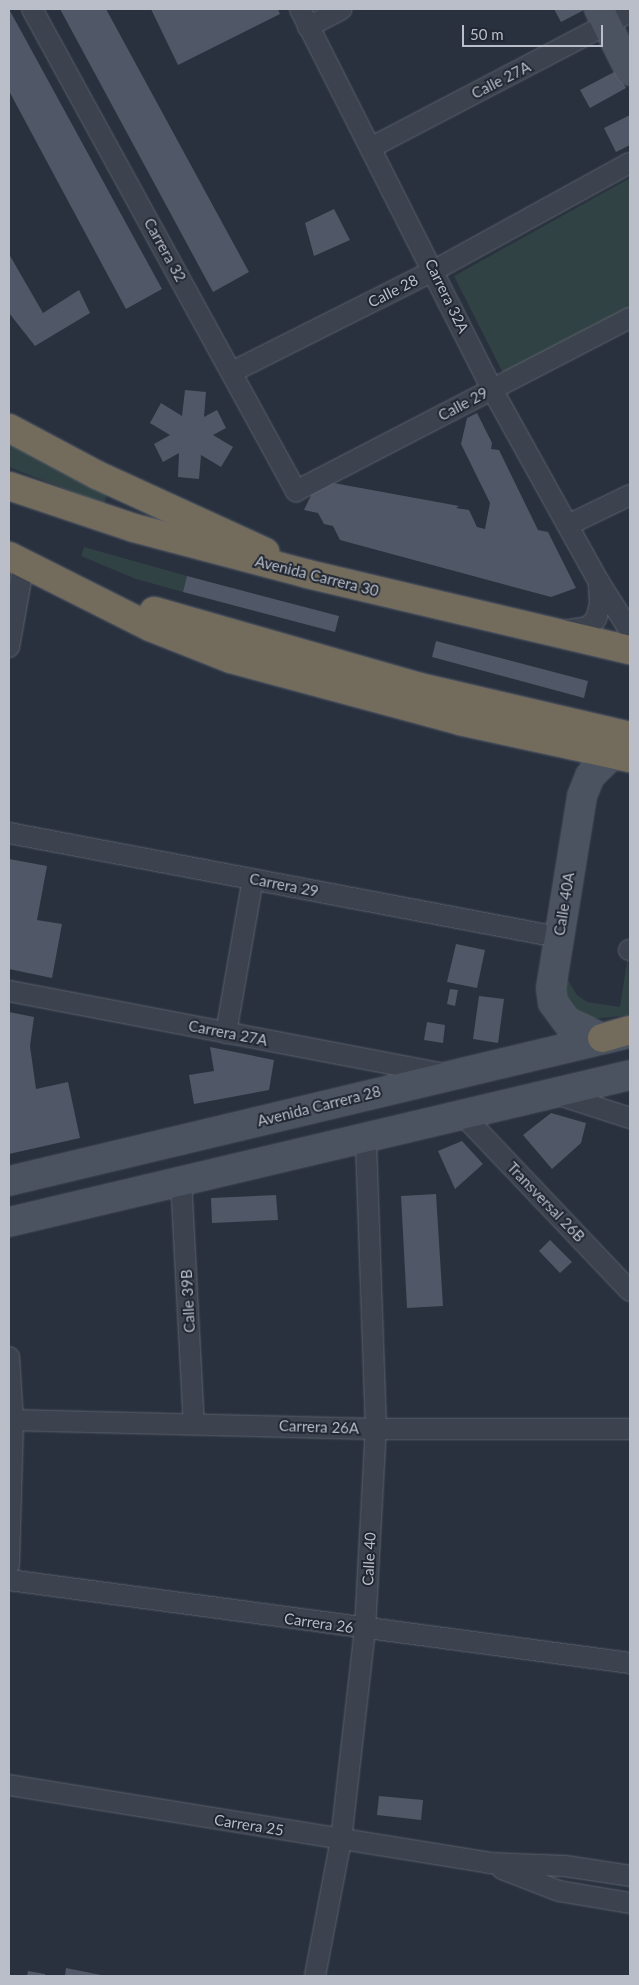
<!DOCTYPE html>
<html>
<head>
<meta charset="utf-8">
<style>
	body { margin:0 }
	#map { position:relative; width:639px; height:1985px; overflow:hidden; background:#29313e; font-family:Lato,sans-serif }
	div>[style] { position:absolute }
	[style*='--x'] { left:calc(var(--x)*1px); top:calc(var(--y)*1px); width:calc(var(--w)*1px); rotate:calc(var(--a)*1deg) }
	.green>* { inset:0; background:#314244 }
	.building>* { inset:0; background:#505766 }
	.roads { filter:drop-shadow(0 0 1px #5b616c) drop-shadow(0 0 1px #5b616c) }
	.street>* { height:20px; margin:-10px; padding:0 10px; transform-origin:10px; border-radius:10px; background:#3d434e }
	.secondary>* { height:28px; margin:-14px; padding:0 14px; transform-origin:14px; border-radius:14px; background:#4b5260 }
	.highway>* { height:28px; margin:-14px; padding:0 14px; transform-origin:14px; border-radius:14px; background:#736b5b }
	span { translate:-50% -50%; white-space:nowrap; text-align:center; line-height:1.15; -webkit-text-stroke:4px #222833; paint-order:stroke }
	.street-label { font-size:15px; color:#b9bec9 }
	.frame { position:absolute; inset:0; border:10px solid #b9bec9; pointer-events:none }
	.scale { position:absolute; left:462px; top:25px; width:141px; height:22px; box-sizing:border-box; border:2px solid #b9bec9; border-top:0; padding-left:6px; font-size:15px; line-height:18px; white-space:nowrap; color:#b9bec9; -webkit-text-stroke:4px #222833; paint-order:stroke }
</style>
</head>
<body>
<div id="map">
	<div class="green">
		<div style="clip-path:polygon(630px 178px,630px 312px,504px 375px,454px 276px)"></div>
		<div style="clip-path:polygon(9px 441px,107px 495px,104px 504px,9px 467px)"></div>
		<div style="clip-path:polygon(84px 547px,187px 576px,183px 592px,136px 579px,81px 556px)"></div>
		<div style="clip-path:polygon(628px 955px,630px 1015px,592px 1019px,570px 1013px,559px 997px,566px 977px,577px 995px,587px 1002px,620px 1007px)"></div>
	</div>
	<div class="building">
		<div style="clip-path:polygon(9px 9px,162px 289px,126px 309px,9px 91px)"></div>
		<div style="clip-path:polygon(60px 9px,106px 9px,249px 272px,213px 292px)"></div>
		<div style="clip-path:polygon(151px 9px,278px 9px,280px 14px,178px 65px)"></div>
		<div style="clip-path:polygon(554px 9px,586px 9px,561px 22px)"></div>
		<div style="clip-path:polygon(616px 71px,626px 88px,590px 108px,580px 90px)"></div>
		<div style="clip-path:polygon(630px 115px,630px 145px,616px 152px,604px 128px)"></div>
		<div style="clip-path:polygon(334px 209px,350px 240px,314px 256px,305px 223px)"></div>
		<div style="clip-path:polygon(9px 254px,43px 313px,79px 290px,90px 313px,35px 346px,9px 313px)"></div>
		<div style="clip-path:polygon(185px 390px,206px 392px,204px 417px,217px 410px,226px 428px,213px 435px,233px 447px,221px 467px,201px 455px,199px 479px,178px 477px,179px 453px,163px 462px,154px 444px,170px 435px,150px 423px,161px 403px,182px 416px)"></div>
		<div style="clip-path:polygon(477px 413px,492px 443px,491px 449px,499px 450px,538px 530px,548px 532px,576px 588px,551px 597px,340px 540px,333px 526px,324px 524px,318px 513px,304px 510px,315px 487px,328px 482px,459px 506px,456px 508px,469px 510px,477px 527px,485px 529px,490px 503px,461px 444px,467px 418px)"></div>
		<div style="clip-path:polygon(187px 576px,339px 616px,335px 632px,183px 592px)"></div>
		<div style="clip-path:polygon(436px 641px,588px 681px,584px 698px,432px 657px)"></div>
		<div style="clip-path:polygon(9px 859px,47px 866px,37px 920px,62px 924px,52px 978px,9px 969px)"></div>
		<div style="clip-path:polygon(456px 944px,485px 950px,477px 988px,447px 982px)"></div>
		<div style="clip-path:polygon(450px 989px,458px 990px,455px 1006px,447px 1004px)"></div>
		<div style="clip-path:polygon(479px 996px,504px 999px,498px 1043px,473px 1039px)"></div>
		<div style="clip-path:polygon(9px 1012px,34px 1017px,30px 1046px,36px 1089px,68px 1082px,80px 1138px,9px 1154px)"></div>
		<div style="clip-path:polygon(427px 1022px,445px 1025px,443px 1043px,424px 1040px)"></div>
		<div style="clip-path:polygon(210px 1047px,274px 1060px,269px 1090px,194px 1104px,189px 1075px,214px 1071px)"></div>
		<div style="clip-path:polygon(551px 1113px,586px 1123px,581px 1143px,552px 1169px,523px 1135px)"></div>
		<div style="clip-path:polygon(462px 1141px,483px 1164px,455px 1189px,438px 1151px)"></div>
		<div style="clip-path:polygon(436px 1194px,443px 1306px,407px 1308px,401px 1196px)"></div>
		<div style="clip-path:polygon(276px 1195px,278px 1220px,212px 1223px,211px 1198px)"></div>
		<div style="clip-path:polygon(550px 1240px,572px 1262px,560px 1273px,539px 1251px)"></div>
		<div style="clip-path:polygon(379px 1796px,423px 1800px,421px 1820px,377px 1815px)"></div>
		<div style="clip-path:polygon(66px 1968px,101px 1975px,101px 1976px,65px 1976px)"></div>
		<div style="clip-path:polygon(28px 1971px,45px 1974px,45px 1976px,27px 1976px)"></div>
	</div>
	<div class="roads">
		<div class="street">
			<div style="--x:32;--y:9;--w:550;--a:61.29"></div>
			<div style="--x:296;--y:491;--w:376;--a:-27.4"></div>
			<div style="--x:300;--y:9;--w:426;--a:63.2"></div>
			<div style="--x:492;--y:389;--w:221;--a:61"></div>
			<div style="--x:599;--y:582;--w:58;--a:57.7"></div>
			<div style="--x:308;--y:27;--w:38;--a:-28"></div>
			<div style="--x:372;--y:147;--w:291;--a:-27.6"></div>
			<div style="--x:232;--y:372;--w:227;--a:-26.7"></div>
			<div style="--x:435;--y:270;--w:222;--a:-28.8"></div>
			<div style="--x:568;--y:525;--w:69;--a:-25.8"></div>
			<div style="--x:563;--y:631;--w:25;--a:-9"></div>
			<div style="--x:588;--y:627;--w:11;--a:-45"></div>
			<div style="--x:596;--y:619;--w:16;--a:-75"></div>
			<div style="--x:600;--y:604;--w:22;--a:-93"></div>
			<div style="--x:9;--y:647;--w:85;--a:-79.9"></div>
			<div style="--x:9;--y:833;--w:559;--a:10.73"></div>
			<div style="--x:629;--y:950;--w:1;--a:0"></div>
			<div style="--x:9;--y:991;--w:443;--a:10.8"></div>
			<div style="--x:226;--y:1033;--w:156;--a:-80.1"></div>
			<div style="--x:553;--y:1093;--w:81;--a:18"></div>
			<div style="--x:461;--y:1113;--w:245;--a:46.5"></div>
			<div style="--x:181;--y:1179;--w:244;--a:87"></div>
			<div style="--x:9;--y:1357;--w:63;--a:86.4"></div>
			<div style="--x:13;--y:1420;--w:145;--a:91.6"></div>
			<div style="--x:9;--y:1420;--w:367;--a:1.4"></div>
			<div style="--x:376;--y:1429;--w:254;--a:0"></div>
			<div style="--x:9;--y:1580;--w:627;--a:7.61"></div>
			<div style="--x:9;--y:1785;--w:486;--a:9.2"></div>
			<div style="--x:489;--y:1863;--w:76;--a:2.3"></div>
			<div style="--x:565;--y:1866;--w:66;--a:8.7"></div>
			<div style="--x:502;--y:1869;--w:61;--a:21.1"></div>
			<div style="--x:559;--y:1891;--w:72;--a:9.6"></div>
			<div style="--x:315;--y:1976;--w:138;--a:-79.2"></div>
			<div style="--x:341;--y:1840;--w:212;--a:-83.5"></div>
			<div style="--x:365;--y:1629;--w:200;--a:-86.9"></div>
			<div style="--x:376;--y:1429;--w:291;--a:-92"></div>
		</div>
		<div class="secondary">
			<div style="--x:599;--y:9;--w:69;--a:63.4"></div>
			<div style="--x:602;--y:1038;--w:38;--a:-155"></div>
			<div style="--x:567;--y:1022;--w:24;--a:-126"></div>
			<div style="--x:553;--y:1003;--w:15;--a:-98"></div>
			<div style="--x:551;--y:988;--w:194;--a:-80.8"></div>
			<div style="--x:582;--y:796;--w:22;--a:-68"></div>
			<div style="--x:590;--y:776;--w:32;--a:-44"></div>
			<div style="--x:9;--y:1181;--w:633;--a:-13.42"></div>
			<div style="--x:9;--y:1222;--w:638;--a:-13.32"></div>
		</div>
		<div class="highway">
			<div style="--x:9;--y:428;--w:100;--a:28.1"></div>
			<div style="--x:97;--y:475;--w:185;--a:24.6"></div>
			<div style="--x:9;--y:486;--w:132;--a:18.6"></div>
			<div style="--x:134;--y:528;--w:180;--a:14.8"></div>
			<div style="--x:308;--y:574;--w:331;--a:13.3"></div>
			<div style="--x:9;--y:556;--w:158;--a:26.7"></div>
			<div style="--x:150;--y:627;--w:87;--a:21.6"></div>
			<div style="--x:231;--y:659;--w:237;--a:15.1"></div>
			<div style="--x:460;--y:721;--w:174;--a:12.3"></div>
			<div style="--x:154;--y:611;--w:276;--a:16"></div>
			<div style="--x:419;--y:687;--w:217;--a:13.1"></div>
			<div style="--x:602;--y:1038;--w:29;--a:-16"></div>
		</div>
	</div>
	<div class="street-label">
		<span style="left:501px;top:80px;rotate:-27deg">Calle 27A</span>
		<span style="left:165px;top:250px;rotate:61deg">Carrera 32</span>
		<span style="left:393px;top:291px;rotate:-27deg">Calle 28</span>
		<span style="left:447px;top:296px;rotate:64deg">Carrera 32A</span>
		<span style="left:463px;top:404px;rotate:-28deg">Calle 29</span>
		<span style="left:317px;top:576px;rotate:14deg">Avenida Carrera 30</span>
		<span style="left:284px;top:885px;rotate:11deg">Carrera 29</span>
		<span style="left:564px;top:904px;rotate:-81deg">Calle 40A</span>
		<span style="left:228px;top:1033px;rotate:11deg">Carrera 27A</span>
		<span style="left:319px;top:1106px;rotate:-14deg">Avenida Carrera 28</span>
		<span style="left:546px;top:1202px;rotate:46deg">Transversal 26B</span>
		<span style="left:188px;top:1301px;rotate:-93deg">Calle 39B</span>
		<span style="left:319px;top:1427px;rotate:2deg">Carrera 26A</span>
		<span style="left:369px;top:1559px;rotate:-87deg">Calle 40</span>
		<span style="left:319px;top:1623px;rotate:8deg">Carrera 26</span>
		<span style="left:249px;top:1825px;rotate:9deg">Carrera 25</span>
	</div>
	<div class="frame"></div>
	<div class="scale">50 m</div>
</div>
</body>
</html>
